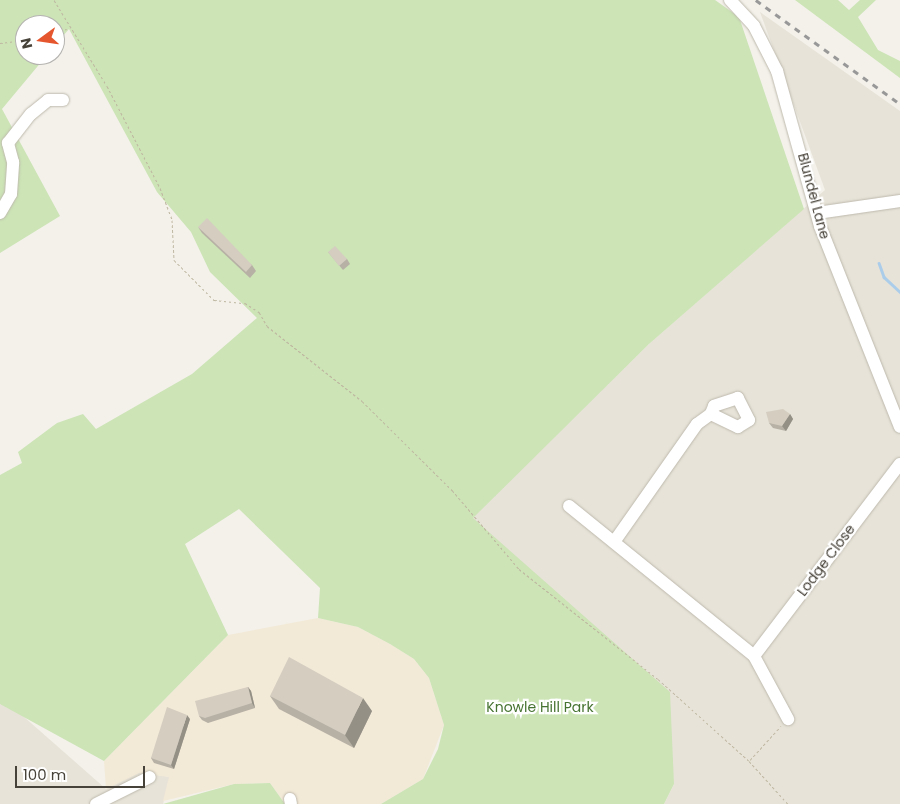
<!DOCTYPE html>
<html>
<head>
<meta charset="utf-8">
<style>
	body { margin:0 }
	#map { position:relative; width:900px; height:804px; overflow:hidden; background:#f3f1ea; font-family:Poppins,sans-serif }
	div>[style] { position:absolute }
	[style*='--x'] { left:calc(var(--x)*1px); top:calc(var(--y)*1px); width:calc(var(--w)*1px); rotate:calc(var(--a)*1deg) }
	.residential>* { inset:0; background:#e7e3d8 }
	.commercial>* { inset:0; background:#f3e9d7 }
	.green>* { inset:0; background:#cce4b6 }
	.stream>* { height:2.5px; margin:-1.25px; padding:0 1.25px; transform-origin:1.25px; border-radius:1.25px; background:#accdea }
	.path>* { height:1px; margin-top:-0.5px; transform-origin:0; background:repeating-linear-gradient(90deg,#beb6a0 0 2.5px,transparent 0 5px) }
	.roads { filter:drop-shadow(0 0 1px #beb9ad) drop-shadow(0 0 1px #beb9ad) }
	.minor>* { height:12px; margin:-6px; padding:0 6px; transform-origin:6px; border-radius:6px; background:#fff }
	.rail>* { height:2.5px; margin-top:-1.25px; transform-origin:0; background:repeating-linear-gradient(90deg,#989898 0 6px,transparent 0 12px) }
	.wall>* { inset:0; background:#b6b0a5 }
	.shaded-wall>* { inset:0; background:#949086 }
	.building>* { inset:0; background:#d4cdc0 }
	span { translate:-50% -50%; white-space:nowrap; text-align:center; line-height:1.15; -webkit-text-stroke:4.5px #fff; paint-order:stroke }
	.street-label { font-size:14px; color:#474239 }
	.park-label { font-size:14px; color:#467331 }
	.north { position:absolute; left:15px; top:15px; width:50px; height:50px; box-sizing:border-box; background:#fff; border:1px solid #b5b3b0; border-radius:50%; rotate:256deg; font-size:14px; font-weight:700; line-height:20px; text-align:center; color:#474239 }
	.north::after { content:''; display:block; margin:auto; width:18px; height:22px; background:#e6562e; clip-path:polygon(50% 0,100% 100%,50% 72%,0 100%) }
	.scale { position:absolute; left:15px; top:766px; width:130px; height:22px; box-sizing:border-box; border:2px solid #474239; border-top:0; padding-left:6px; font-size:15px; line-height:18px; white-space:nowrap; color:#474239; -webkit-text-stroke:4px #fff; paint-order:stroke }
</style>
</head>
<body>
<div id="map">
	<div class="residential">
		<div style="clip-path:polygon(760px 12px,900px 111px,900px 804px,664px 804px,674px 784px,472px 518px,649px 344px,825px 190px)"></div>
		<div style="clip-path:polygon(0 704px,15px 709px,106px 789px,139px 772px,170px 777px,163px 804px,0 804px)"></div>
	</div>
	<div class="commercial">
		<div style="clip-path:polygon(318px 618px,358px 627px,390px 644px,414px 659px,429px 678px,444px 725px,423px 779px,381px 804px,285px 804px,270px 783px,234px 784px,163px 801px,169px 777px,139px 773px,106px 789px,104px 761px,228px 635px)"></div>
	</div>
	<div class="green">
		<div style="clip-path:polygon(0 0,715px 0,739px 17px,804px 209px,649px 344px,473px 518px,670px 692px,674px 784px,664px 804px,381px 804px,423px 779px,438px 749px,444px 725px,429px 678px,414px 659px,390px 644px,358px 627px,318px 618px,320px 588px,239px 509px,185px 544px,228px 635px,104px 761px,0 704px,0 475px,22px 463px,18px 452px,57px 423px,83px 414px,96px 429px,192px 374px,257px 318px,210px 272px,191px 232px,157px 192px,69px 29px,55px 45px,55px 25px,25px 25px,25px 55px,47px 55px,2px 109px,60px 216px,0 253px)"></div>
		<div style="clip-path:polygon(795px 0,838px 0,849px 10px,860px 0,876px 0,858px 17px,878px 50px,900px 61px,900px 78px)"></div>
		<div style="clip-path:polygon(270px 783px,285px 804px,163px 804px,234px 784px)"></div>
	</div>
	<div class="stream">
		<div style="--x:879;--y:263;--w:15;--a:70"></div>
		<div style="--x:884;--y:277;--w:22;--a:43"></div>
	</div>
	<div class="path">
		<div style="--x:54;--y:0;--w:101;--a:58.4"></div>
		<div style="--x:107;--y:86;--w:115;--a:62.5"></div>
		<div style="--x:160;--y:188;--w:34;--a:69"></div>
		<div style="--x:172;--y:220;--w:40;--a:87.1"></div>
		<div style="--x:174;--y:260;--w:57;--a:45"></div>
		<div style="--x:214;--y:300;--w:31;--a:6"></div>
		<div style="--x:245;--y:303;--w:17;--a:33"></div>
		<div style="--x:259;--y:312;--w:16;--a:60"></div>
		<div style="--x:267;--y:326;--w:121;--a:38.3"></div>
		<div style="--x:362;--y:401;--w:127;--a:44.7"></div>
		<div style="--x:452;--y:490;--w:104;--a:49.7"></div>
		<div style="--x:519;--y:569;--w:177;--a:38.4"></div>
		<div style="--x:658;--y:679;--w:122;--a:42"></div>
		<div style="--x:749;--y:761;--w:58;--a:47.8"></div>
		<div style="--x:55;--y:32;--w:12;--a:-14"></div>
		<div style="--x:0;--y:43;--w:25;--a:-7"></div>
		<div style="--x:750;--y:760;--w:46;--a:-47.6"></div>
	</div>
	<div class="roads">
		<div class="minor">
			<div style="--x:730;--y:0;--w:35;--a:47"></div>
			<div style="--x:754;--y:26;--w:51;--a:62.9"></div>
			<div style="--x:777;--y:71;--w:161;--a:74.5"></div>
			<div style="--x:820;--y:226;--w:216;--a:68.3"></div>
			<div style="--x:0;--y:213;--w:22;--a:-60"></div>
			<div style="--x:11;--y:194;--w:32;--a:-86"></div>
			<div style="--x:13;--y:162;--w:20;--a:-105"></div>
			<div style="--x:8;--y:143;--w:37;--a:-52"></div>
			<div style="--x:31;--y:114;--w:22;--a:-39"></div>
			<div style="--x:48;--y:100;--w:15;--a:0"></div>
			<div style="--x:817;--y:213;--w:84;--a:-8.2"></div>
			<div style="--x:569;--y:506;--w:238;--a:39"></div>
			<div style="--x:754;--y:656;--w:72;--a:61.6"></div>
			<div style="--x:614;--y:542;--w:144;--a:-54.9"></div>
			<div style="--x:697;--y:424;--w:17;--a:-36"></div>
			<div style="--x:711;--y:414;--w:30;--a:26"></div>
			<div style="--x:738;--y:427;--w:13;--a:-32"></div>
			<div style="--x:749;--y:420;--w:25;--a:-117"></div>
			<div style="--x:738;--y:398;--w:25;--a:162"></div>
			<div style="--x:714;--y:406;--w:9;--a:111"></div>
			<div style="--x:754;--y:656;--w:241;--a:-52.8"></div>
			<div style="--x:290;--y:799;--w:5;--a:79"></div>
			<div style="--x:96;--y:804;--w:60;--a:-26.6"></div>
		</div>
	</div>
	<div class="rail">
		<div style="--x:756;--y:0;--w:178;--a:35.8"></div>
	</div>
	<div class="wall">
		<div style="clip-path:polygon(198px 227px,252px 265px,256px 271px,250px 278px,202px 233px)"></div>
		<div style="clip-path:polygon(328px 252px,347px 259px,350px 264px,343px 270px)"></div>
		<div style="clip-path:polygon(790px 414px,793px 419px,786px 431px,773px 428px,769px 423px)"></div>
		<div style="clip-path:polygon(248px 687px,251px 691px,255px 708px,208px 723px,202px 720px,199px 716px)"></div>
		<div style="clip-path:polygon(270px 696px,372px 711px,354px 748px,279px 709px)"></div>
		<div style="clip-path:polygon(190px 719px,174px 769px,154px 763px,151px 758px)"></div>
	</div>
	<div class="shaded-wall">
		<div style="clip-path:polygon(790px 414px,793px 419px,786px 431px,782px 426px)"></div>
		<div style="clip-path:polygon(248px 687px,251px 691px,255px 708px,252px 703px)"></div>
		<div style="clip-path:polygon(363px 698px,372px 711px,354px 748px,345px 735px)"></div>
		<div style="clip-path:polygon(187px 715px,190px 719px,174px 769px,171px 765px)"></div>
	</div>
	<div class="building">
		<div style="clip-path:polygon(207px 218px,252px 265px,246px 272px,198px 227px)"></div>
		<div style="clip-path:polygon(335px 246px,347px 259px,339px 266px,328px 252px)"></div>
		<div style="clip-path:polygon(783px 409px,790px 414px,782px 426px,769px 423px,766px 412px)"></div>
		<div style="clip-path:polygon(289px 657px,363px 698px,345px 735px,270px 696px)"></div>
		<div style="clip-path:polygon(248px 687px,252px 703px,205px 718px,199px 716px,195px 701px)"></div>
		<div style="clip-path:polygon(167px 707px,187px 715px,171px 765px,151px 758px)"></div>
	</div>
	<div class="street-label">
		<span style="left:814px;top:196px;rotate:75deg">Blundel Lane</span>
		<span style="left:826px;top:560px;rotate:-53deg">Lodge Close</span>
	</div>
	<div class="park-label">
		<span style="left:540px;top:707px">Knowle Hill Park</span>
	</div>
	<div class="north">N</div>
	<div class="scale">100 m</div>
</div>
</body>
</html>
